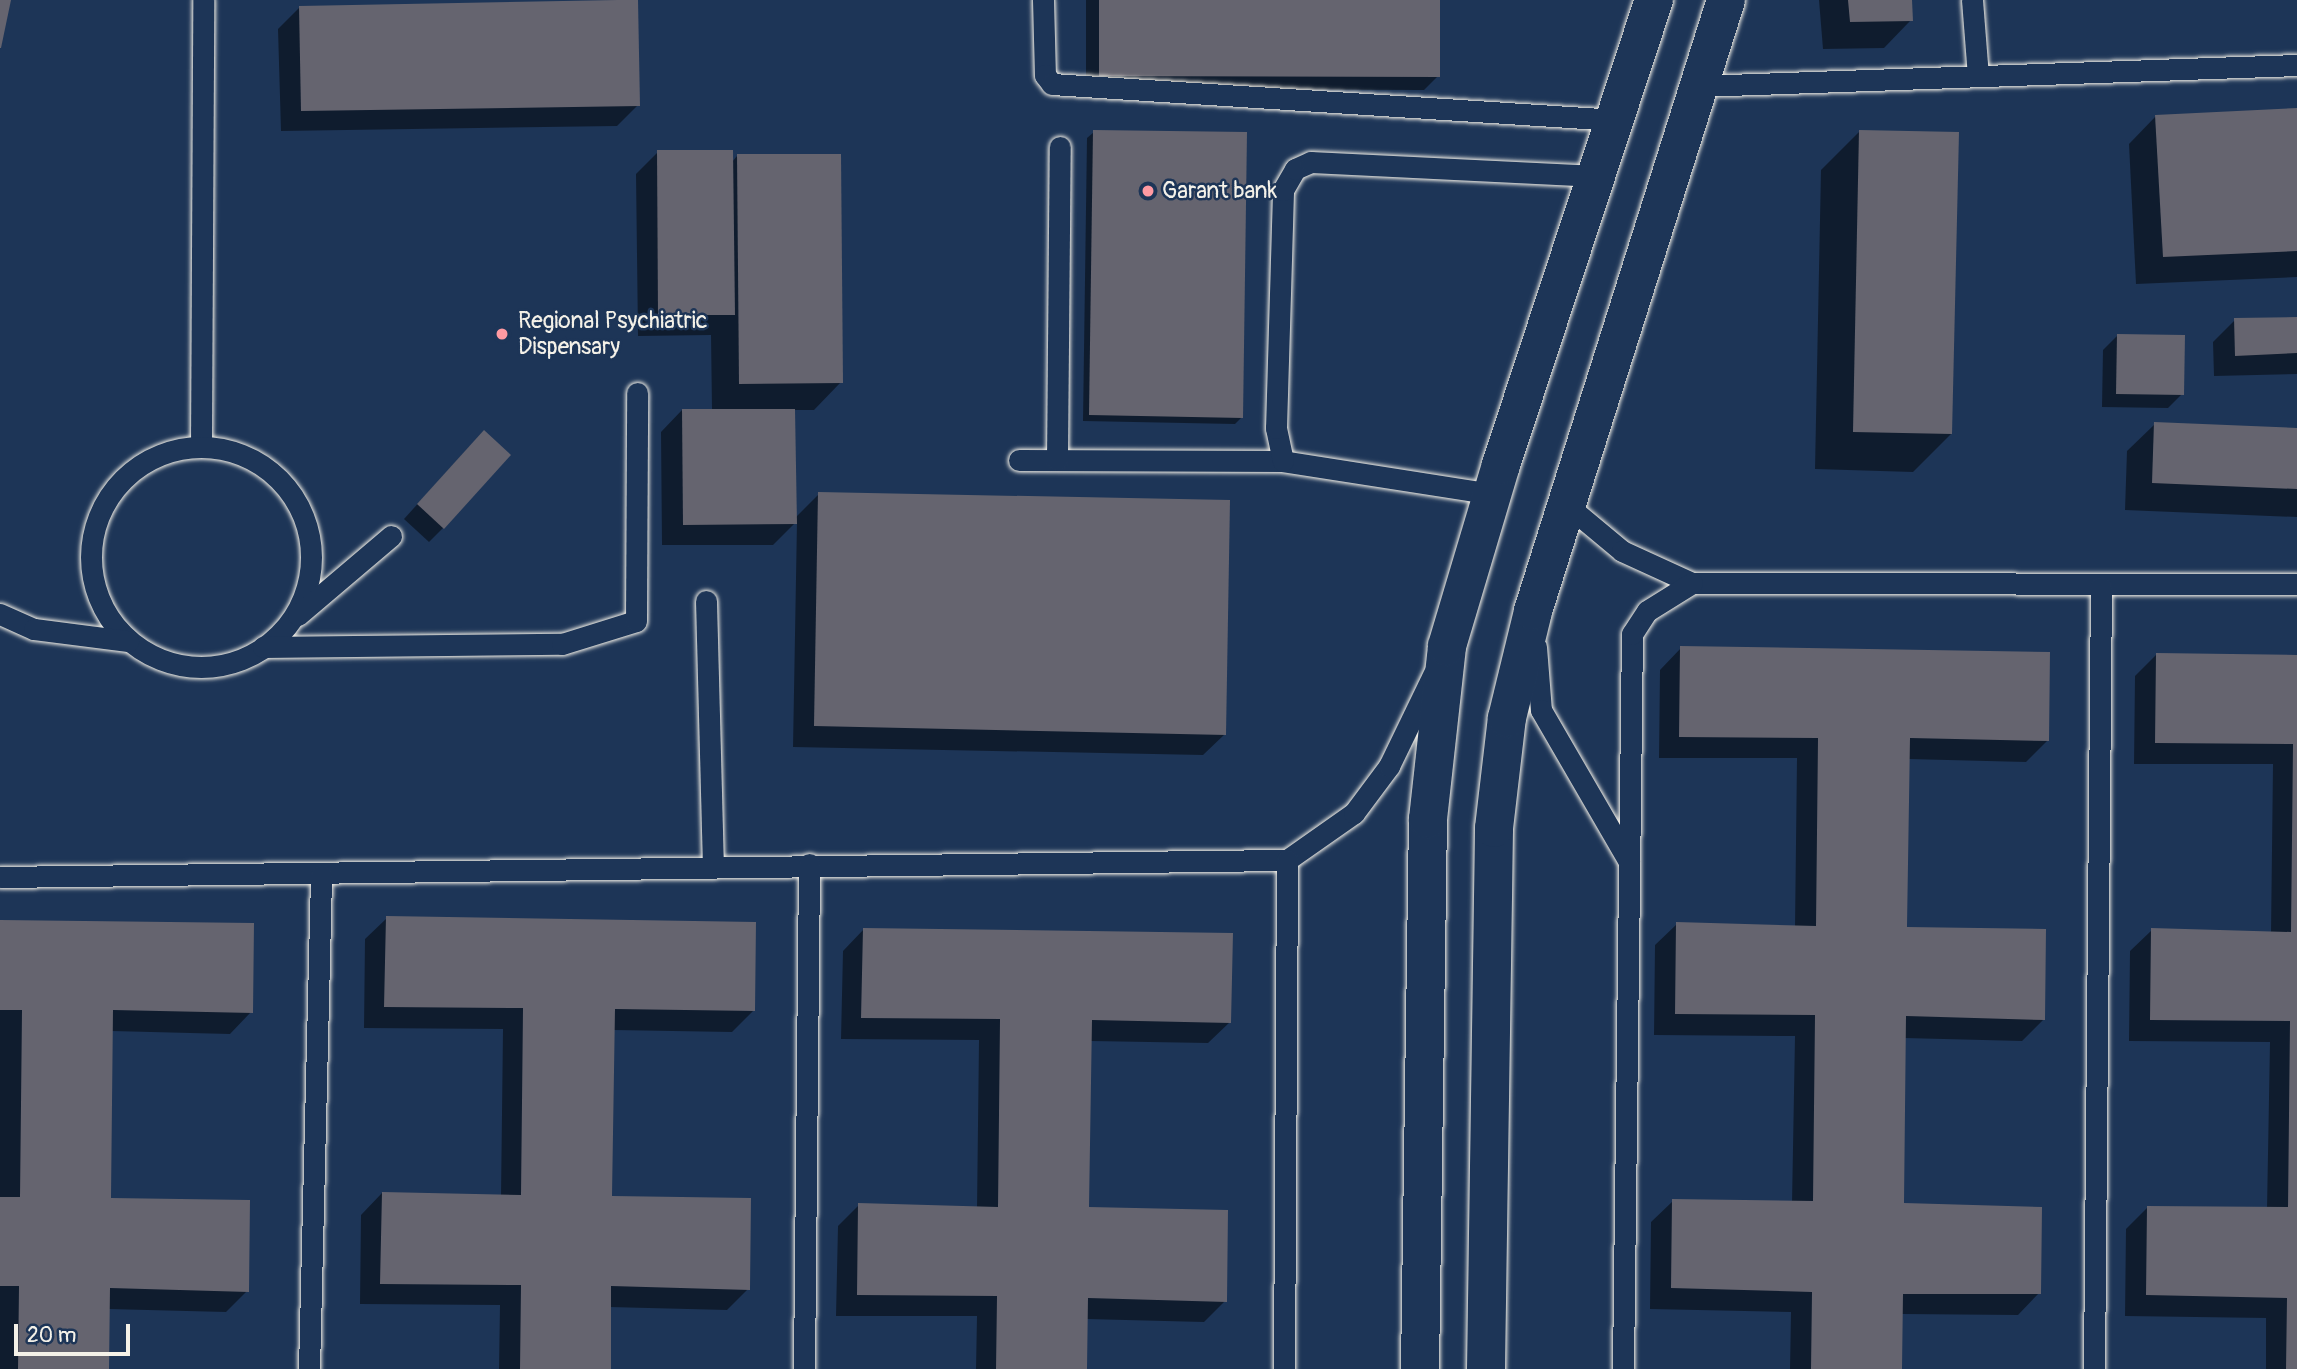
<!DOCTYPE html>
<html>
<head>
<meta charset="utf-8">
<style>
	body { margin:0 }
	#map { position:relative; width:2297px; height:1369px; overflow:hidden; background:#1d3557; font-family:Pangolin,sans-serif }
	div>[style] { position:absolute }
	[style*='--x'] { left:calc(var(--x)*1px); top:calc(var(--y)*1px); width:calc(var(--w)*1px); rotate:calc(var(--a)*1deg) }
	.shadow>* { inset:0; background:#0007 }
	.building>* { inset:0; background:#65646f }
	.roads { filter:drop-shadow(0 0 2px #f4f1e8) drop-shadow(0 0 2px #f4f1e8) }
	.lane>* { height:21px; margin:-10.5px; padding:0 10.5px; transform-origin:10.5px; border-radius:10.5px; background:#1d3557 }
	.lane>.ring { margin:-10.5px; padding:0; box-sizing:content-box; background:none; border:21px solid #1d3557; border-radius:50% }
	.secondary>* { height:38px; margin:-19px; padding:0 19px; transform-origin:19px; border-radius:19px; background:#1d3557 }
	.dots>* { width:19px; height:19px; translate:-50% -50%; box-sizing:border-box; border:4px solid #1d3557; border-radius:50% }
	span { translate:-50% -50%; white-space:nowrap; text-align:center; line-height:1.15; -webkit-text-stroke:5px #1d3557; paint-order:stroke }
	.poi-label { font-size:23px; color:#f4f1e8 }
	.left { translate:0 -50%; text-align:left }
	.scale { position:absolute; left:14px; top:1324px; width:116px; height:32px; box-sizing:border-box; border:4px solid #f4f1e8; border-top:0; padding-left:9px; font-size:21px; line-height:24px; white-space:nowrap; color:#f4f1e8; -webkit-text-stroke:5px #1d3557; paint-order:stroke }
</style>
</head>
<body>
<div id="map">
	<div class="shadow">
		<div style="clip-path:polygon(1086px 0,1438px 0,1438px 76px,1424px 90px,1086px 89px)"></div>
		<div style="clip-path:polygon(1819px 0,1910px 0,1911px 20px,1884px 48px,1823px 49px)"></div>
		<div style="clip-path:polygon(299px 8px,638px 105px,617px 126px,281px 131px,278px 29px)"></div>
		<div style="clip-path:polygon(2297px 110px,2297px 277px,2136px 284px,2129px 144px,2156px 116px)"></div>
		<div style="clip-path:polygon(1094px 132px,1242px 417px,1235px 424px,1083px 421px,1087px 138px)"></div>
		<div style="clip-path:polygon(1859px 132px,1951px 434px,1913px 472px,1815px 469px,1821px 170px)"></div>
		<div style="clip-path:polygon(658px 152px,732px 162px,737px 156px,841px 382px,814px 410px,794px 410px,795px 518px,819px 494px,1225px 734px,1203px 755px,793px 747px,797px 521px,773px 545px,662px 545px,661px 432px,682px 410px,712px 410px,711px 335px,638px 336px,636px 174px)"></div>
		<div style="clip-path:polygon(2297px 318px,2297px 374px,2214px 376px,2213px 342px,2235px 320px)"></div>
		<div style="clip-path:polygon(2118px 335px,2182px 394px,2168px 408px,2102px 407px,2103px 350px)"></div>
		<div style="clip-path:polygon(2155px 424px,2297px 430px,2297px 517px,2125px 510px,2127px 451px)"></div>
		<div style="clip-path:polygon(470px 446px,443px 528px,429px 542px,404px 519px)"></div>
		<div style="clip-path:polygon(1681px 648px,2048px 740px,2026px 762px,1908px 759px,1905px 928px,2043px 1020px,2022px 1041px,1904px 1038px,1902px 1205px,2039px 1293px,2018px 1315px,1901px 1314px,1900px 1369px,1790px 1369px,1791px 1312px,1650px 1309px,1651px 1222px,1673px 1201px,1792px 1203px,1795px 1036px,1654px 1035px,1655px 945px,1677px 924px,1795px 927px,1797px 758px,1659px 758px,1660px 670px)"></div>
		<div style="clip-path:polygon(2157px 654px,2297px 657px,2297px 1369px,2266px 1369px,2266px 1318px,2125px 1316px,2126px 1229px,2147px 1208px,2267px 1209px,2270px 1042px,2129px 1041px,2130px 951px,2152px 930px,2271px 933px,2273px 764px,2134px 764px,2135px 676px)"></div>
		<div style="clip-path:polygon(387px 918px,753px 1011px,732px 1032px,613px 1030px,611px 1198px,748px 1289px,727px 1310px,609px 1307px,609px 1369px,499px 1369px,500px 1305px,360px 1304px,361px 1215px,382px 1193px,501px 1196px,503px 1029px,364px 1028px,365px 939px)"></div>
		<div style="clip-path:polygon(0 921px,251px 1012px,230px 1034px,111px 1031px,109px 1200px,247px 1291px,226px 1312px,108px 1309px,107px 1369px,0 1369px)"></div>
		<div style="clip-path:polygon(864px 929px,1230px 1022px,1208px 1043px,1090px 1041px,1087px 1209px,1225px 1301px,1204px 1322px,1086px 1319px,1085px 1369px,976px 1369px,977px 1316px,836px 1316px,838px 1226px,859px 1205px,977px 1208px,979px 1040px,841px 1039px,843px 951px)"></div>
	</div>
	<div class="building">
		<div style="clip-path:polygon(0 0,11px 0,1px 48px,0 48px)"></div>
		<div style="clip-path:polygon(617px 0,638px 0,640px 106px,301px 111px,299px 6px)"></div>
		<div style="clip-path:polygon(1099px 0,1440px 0,1440px 77px,1099px 76px)"></div>
		<div style="clip-path:polygon(1848px 0,1912px 0,1913px 21px,1850px 22px)"></div>
		<div style="clip-path:polygon(2297px 108px,2297px 251px,2163px 257px,2155px 115px)"></div>
		<div style="clip-path:polygon(1093px 130px,1247px 132px,1243px 418px,1089px 415px)"></div>
		<div style="clip-path:polygon(1859px 130px,1959px 132px,1952px 434px,1853px 432px)"></div>
		<div style="clip-path:polygon(657px 150px,733px 150px,735px 315px,658px 315px)"></div>
		<div style="clip-path:polygon(737px 154px,841px 154px,843px 383px,739px 384px)"></div>
		<div style="clip-path:polygon(2297px 317px,2297px 353px,2235px 356px,2234px 318px)"></div>
		<div style="clip-path:polygon(2117px 334px,2185px 335px,2184px 395px,2116px 394px)"></div>
		<div style="clip-path:polygon(682px 409px,795px 409px,797px 524px,683px 525px)"></div>
		<div style="clip-path:polygon(2154px 422px,2297px 428px,2297px 489px,2152px 483px)"></div>
		<div style="clip-path:polygon(484px 430px,511px 455px,444px 529px,417px 504px)"></div>
		<div style="clip-path:polygon(818px 492px,1230px 500px,1226px 735px,814px 726px)"></div>
		<div style="clip-path:polygon(1680px 646px,2050px 652px,2049px 741px,1910px 738px,1907px 927px,2046px 929px,2045px 1020px,1906px 1016px,1904px 1203px,2042px 1207px,2041px 1294px,1903px 1294px,1902px 1369px,1811px 1369px,1812px 1292px,1671px 1288px,1672px 1199px,1813px 1201px,1815px 1015px,1675px 1014px,1676px 922px,1816px 926px,1818px 738px,1679px 737px)"></div>
		<div style="clip-path:polygon(2156px 653px,2297px 655px,2297px 1369px,2286px 1369px,2287px 1298px,2146px 1295px,2147px 1206px,2288px 1207px,2290px 1021px,2150px 1020px,2151px 928px,2291px 932px,2293px 744px,2155px 743px)"></div>
		<div style="clip-path:polygon(386px 916px,756px 922px,755px 1011px,615px 1009px,612px 1196px,751px 1198px,750px 1290px,611px 1286px,611px 1369px,520px 1369px,521px 1285px,380px 1284px,382px 1192px,521px 1195px,523px 1008px,384px 1007px)"></div>
		<div style="clip-path:polygon(0 920px,254px 923px,253px 1013px,113px 1010px,111px 1198px,250px 1200px,249px 1292px,110px 1288px,109px 1369px,18px 1369px,19px 1286px,0 1286px,0 1197px,20px 1197px,22px 1010px,0 1010px)"></div>
		<div style="clip-path:polygon(863px 928px,1233px 933px,1231px 1023px,1092px 1020px,1089px 1207px,1228px 1210px,1227px 1302px,1088px 1298px,1087px 1369px,996px 1369px,997px 1296px,857px 1295px,858px 1203px,998px 1207px,1000px 1019px,861px 1018px)"></div>
	</div>
	<div class="roads">
		<div class="lane">
			<div style="--x:1043;--y:0;--w:75;--a:88.5"></div>
			<div style="--x:1045;--y:75;--w:11;--a:52"></div>
			<div style="--x:1052;--y:84;--w:565;--a:3.65"></div>
			<div style="--x:1972;--y:0;--w:76;--a:85.5"></div>
			<div style="--x:1699;--y:86;--w:598;--a:-2.01"></div>
			<div style="--x:201;--y:445;--w:445;--a:-89.7"></div>
			<div class="ring" style="left:91px;top:447px;width:199px;height:199px"></div>
			<div style="--x:1019;--y:460;--w:264;--a:0.2"></div>
			<div style="--x:1057;--y:460;--w:313;--a:-89.5"></div>
			<div style="--x:1493;--y:494;--w:213;--a:-171.1"></div>
			<div style="--x:1283;--y:461;--w:34;--a:-102"></div>
			<div style="--x:1276;--y:428;--w:238;--a:-88.3"></div>
			<div style="--x:1283;--y:190;--w:24;--a:-60"></div>
			<div style="--x:1295;--y:169;--w:17;--a:-24"></div>
			<div style="--x:1311;--y:162;--w:286;--a:2.8"></div>
			<div style="--x:1568;--y:506;--w:70;--a:39.8"></div>
			<div style="--x:1622;--y:551;--w:77;--a:24.6"></div>
			<div style="--x:1692;--y:583;--w:605;--a:0.09"></div>
			<div style="--x:706;--y:601;--w:265;--a:88.5"></div>
			<div style="--x:0;--y:614;--w:37;--a:24"></div>
			<div style="--x:34;--y:629;--w:95;--a:7.3"></div>
			<div style="--x:298;--y:615;--w:122;--a:-40.3"></div>
			<div style="--x:263;--y:647;--w:299;--a:-0.6"></div>
			<div style="--x:562;--y:644;--w:77;--a:-17.3"></div>
			<div style="--x:636;--y:621;--w:228;--a:-89.7"></div>
			<div style="--x:1536;--y:647;--w:63;--a:85.5"></div>
			<div style="--x:1541;--y:710;--w:176;--a:59.9"></div>
			<div style="--x:0;--y:877;--w:1287;--a:-0.76"></div>
			<div style="--x:1287;--y:860;--w:82;--a:-35"></div>
			<div style="--x:1354;--y:813;--w:59;--a:-53.3"></div>
			<div style="--x:1389;--y:766;--w:103;--a:-64.2"></div>
			<div style="--x:309;--y:1369;--w:494;--a:-88.6"></div>
			<div style="--x:804;--y:1369;--w:505;--a:-89.43"></div>
			<div style="--x:1284;--y:1369;--w:509;--a:-89.66"></div>
			<div style="--x:1623;--y:1369;--w:735;--a:-89.3"></div>
			<div style="--x:1632;--y:634;--w:27;--a:-57"></div>
			<div style="--x:1647;--y:611;--w:53;--a:-31.9"></div>
			<div style="--x:2094;--y:1369;--w:782;--a:-89.49"></div>
		</div>
		<div class="secondary">
			<div style="--x:1420;--y:1369;--w:550;--a:-89.17"></div>
			<div style="--x:1428;--y:819;--w:174;--a:-83.7"></div>
			<div style="--x:1447;--y:646;--w:189;--a:-73.4"></div>
			<div style="--x:1501;--y:465;--w:490;--a:-71.8"></div>
			<div style="--x:1486;--y:1369;--w:541;--a:-89.15"></div>
			<div style="--x:1494;--y:828;--w:111;--a:-83.3"></div>
			<div style="--x:1507;--y:718;--w:110;--a:-76.3"></div>
			<div style="--x:1533;--y:611;--w:641;--a:-72.47"></div>
		</div>
	</div>
	<div class="dots">
		<div style="left:1148px;top:191px;background:#ff9aa2"></div>
		<div style="left:502px;top:334px;background:#ff9aa2"></div>
	</div>
	<div class="poi-label">
		<span class="left" style="left:1162px;top:191px">Garant bank</span>
		<span class="left" style="left:518px;top:334px">Regional Psychiatric<br>Dispensary</span>
	</div>
	<div class="scale">20 m</div>
</div>
</body>
</html>
